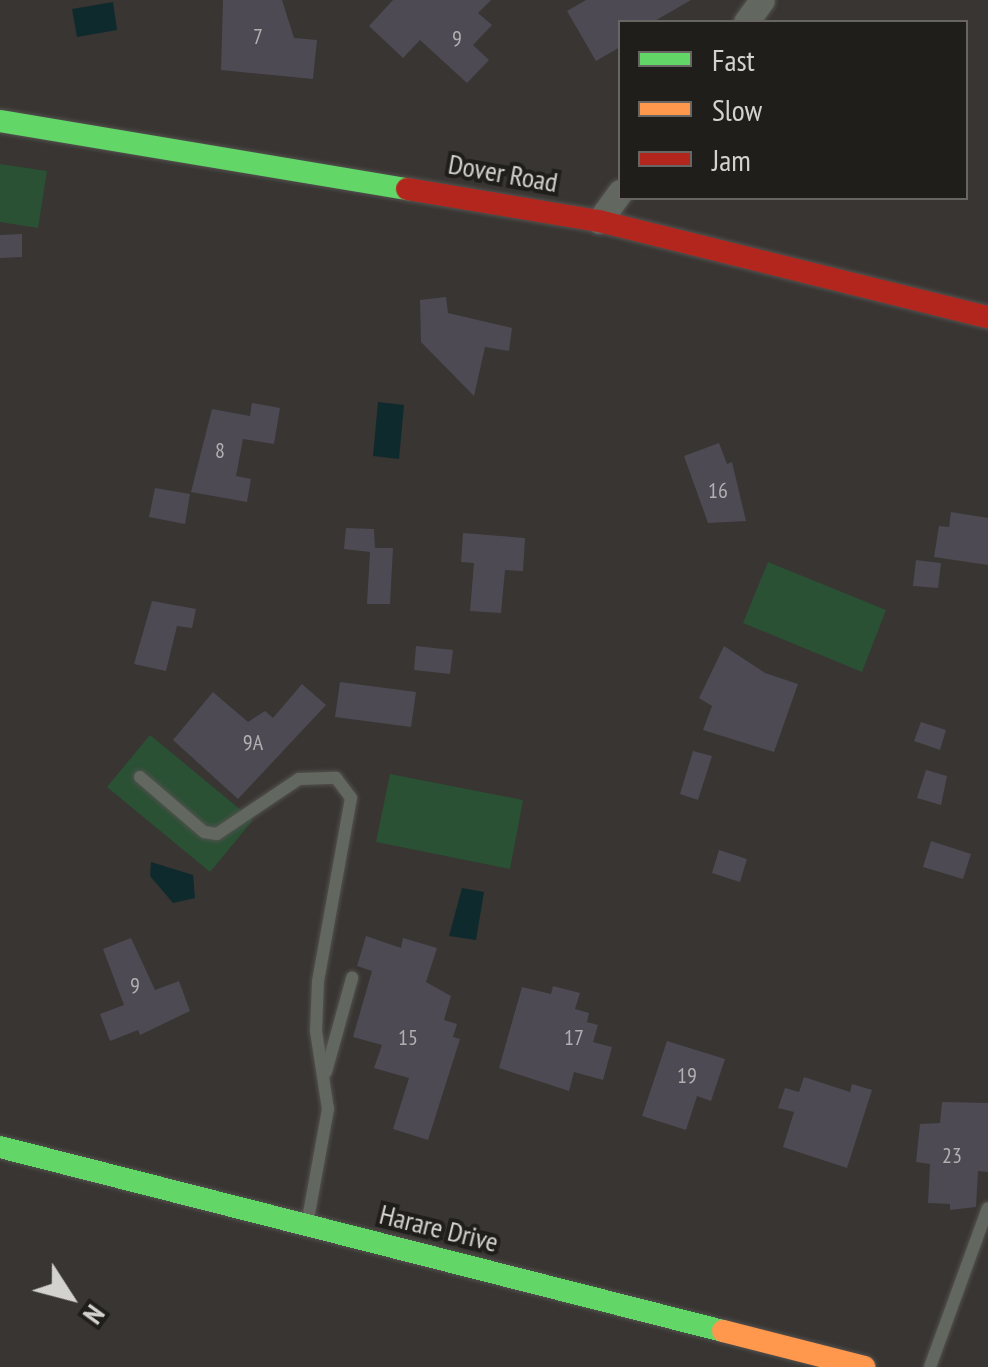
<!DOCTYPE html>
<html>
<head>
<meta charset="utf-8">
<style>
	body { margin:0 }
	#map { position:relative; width:988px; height:1367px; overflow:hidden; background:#383532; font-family:"PT Sans Narrow",sans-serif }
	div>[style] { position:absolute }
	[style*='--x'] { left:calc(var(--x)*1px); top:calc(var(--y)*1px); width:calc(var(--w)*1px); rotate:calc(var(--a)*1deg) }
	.green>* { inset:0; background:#2b5135 }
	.water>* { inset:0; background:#0f2a2d }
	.building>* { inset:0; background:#4d4a54 }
	.roads { filter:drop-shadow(0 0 2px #53514f) drop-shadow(0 0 2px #53514f) }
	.lane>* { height:12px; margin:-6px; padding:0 6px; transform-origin:6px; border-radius:6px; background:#62675f }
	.street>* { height:25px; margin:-12.5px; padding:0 12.5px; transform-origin:12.5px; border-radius:12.5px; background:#62675f }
	.fast>* { height:22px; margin:-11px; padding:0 11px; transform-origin:11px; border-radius:11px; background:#63d668 }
	.slow>* { height:22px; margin:-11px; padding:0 11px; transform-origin:11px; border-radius:11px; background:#ff974d }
	.jam>* { height:22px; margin:-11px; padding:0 11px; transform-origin:11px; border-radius:11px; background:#b3261e }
	span { translate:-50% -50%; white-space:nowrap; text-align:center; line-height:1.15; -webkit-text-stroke:8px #201e1b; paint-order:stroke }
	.number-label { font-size:22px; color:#b2b0b0 }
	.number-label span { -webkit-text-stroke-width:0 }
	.street-label { font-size:28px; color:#d4d2ce }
	.legend { position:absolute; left:618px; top:20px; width:350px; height:180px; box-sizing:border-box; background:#201e1b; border:2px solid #686663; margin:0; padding:12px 18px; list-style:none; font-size:30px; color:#d4d2ce }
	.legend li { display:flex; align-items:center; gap:20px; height:50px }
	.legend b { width:50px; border:2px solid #686663 }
	.north { position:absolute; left:20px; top:1247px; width:100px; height:100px; -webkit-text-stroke:8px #201e1b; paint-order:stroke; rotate:126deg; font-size:28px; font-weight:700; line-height:40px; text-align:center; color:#d4d2ce }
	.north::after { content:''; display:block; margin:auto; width:35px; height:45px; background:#d4d2ce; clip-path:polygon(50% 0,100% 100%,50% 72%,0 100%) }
</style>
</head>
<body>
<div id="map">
	<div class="green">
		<div style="clip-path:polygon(0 164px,47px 171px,38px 228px,0 222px)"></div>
		<div style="clip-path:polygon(768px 562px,886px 610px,862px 672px,743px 623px)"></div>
		<div style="clip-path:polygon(150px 735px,253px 820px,210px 872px,107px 787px)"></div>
		<div style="clip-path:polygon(390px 774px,523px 800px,510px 869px,376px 842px)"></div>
	</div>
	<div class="water">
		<div style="clip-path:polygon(113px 2px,117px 30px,77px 37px,72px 9px)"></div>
		<div style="clip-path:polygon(378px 402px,404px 405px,399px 459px,373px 456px)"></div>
		<div style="clip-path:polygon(151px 862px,193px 875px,195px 898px,173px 903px,150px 876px)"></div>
		<div style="clip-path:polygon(462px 888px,484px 892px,476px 940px,449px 936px)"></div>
	</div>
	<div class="building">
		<div style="clip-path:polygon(223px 0,282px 0,294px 38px,317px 40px,313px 79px,221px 70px)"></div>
		<div style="clip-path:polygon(393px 0,491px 0,478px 13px,492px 25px,473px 45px,489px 60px,467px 83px,420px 40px,403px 58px,369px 26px)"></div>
		<div style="clip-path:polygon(586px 0,691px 0,653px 22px,620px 22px,620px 47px,596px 61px,567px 11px)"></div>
		<div style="clip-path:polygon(22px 234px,22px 257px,0 258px,0 235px)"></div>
		<div style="clip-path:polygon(446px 297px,448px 313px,512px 328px,509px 351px,485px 347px,474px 396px,421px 342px,420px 300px)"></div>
		<div style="clip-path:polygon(252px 403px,280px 408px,274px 444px,243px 439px,236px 476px,251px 479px,247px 502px,191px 492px,212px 409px,250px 416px)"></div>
		<div style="clip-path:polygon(719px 443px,727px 464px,732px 462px,746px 521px,708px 523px,684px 456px)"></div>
		<div style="clip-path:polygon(155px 488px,190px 494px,185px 524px,149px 517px)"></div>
		<div style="clip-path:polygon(951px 512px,988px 518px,988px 565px,934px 557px,939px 526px,949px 527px)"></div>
		<div style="clip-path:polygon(346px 528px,374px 529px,375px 548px,393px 548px,390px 604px,367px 604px,370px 552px,344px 549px)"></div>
		<div style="clip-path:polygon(463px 533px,525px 538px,523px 571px,505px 570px,501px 613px,470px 611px,474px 563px,461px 562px)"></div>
		<div style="clip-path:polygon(916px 560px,941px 563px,938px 588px,913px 586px)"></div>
		<div style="clip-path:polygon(152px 601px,196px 609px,192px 628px,177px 626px,166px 671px,134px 664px)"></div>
		<div style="clip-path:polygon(416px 646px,453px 650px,450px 674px,414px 670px)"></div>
		<div style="clip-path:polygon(724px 646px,765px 673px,798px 684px,774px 752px,703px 730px,712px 706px,699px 698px)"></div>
		<div style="clip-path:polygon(340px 682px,416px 692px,411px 727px,335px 717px)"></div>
		<div style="clip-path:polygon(302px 684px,326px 705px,238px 799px,173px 740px,213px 692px,248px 722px,265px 711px,273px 718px)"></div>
		<div style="clip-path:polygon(921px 722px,946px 730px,940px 750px,914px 741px)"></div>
		<div style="clip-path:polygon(693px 751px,712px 756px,698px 800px,680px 794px)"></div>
		<div style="clip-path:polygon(926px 770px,947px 776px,941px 805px,917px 798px)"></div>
		<div style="clip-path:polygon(931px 841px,971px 854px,963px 879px,923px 867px)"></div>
		<div style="clip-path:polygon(719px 850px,747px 859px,740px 882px,712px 873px)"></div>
		<div style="clip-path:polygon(366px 936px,401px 948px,403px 938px,437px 948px,426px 982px,451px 996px,444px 1020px,457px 1024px,453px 1037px,460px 1039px,428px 1140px,393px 1129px,409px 1078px,374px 1068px,382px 1045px,353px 1037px,372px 971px,357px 966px)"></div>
		<div style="clip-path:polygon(131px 938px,155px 990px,179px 981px,190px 1011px,140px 1035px,138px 1030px,110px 1041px,100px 1014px,124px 1005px,103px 949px)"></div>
		<div style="clip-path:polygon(553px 986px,580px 993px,575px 1009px,589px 1013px,587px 1022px,598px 1025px,593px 1042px,612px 1047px,603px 1080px,574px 1072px,569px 1091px,499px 1068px,522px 987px,551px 994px)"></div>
		<div style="clip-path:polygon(667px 1041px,725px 1059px,711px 1101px,697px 1096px,686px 1130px,642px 1116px)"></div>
		<div style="clip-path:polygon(804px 1077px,850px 1092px,852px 1084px,872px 1090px,847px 1168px,783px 1147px,794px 1112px,778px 1108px,785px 1088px,799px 1092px)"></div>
		<div style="clip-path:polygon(942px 1102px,988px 1103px,988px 1172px,978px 1171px,976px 1207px,950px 1210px,950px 1204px,928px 1203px,930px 1164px,916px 1162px,920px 1124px,940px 1123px)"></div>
	</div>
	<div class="roads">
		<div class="lane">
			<div style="--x:140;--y:777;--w:84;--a:40.7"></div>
			<div style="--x:204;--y:832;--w:13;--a:9"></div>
			<div style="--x:217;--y:834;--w:99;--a:-33.9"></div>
			<div style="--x:299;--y:779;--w:37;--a:-2"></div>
			<div style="--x:336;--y:778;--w:25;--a:53"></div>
			<div style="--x:351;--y:798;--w:187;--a:100.2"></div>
			<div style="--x:318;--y:982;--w:49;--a:92.3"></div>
			<div style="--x:316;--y:1031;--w:79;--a:81.3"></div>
			<div style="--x:328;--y:1109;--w:112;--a:100.3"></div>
			<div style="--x:326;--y:1072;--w:98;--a:-74.5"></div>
			<div style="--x:930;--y:1367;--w:169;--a:-70"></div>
		</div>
		<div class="street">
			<div style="--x:746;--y:22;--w:27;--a:-54"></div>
			<div style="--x:599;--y:221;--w:36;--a:-54"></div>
		</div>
		<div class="fast">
			<div style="--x:0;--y:121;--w:413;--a:9.5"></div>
			<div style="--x:0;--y:1147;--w:746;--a:14.28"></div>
		</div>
		<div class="slow">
			<div style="--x:723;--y:1331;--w:146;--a:14.3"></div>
		</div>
		<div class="jam">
			<div style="--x:407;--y:189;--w:195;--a:9.5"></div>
			<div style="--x:599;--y:221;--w:401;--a:13.9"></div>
		</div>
	</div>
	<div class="number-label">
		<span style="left:258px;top:37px">7</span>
		<span style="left:457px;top:39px">9</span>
		<span style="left:220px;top:451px">8</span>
		<span style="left:718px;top:491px">16</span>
		<span style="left:253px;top:743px">9A</span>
		<span style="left:135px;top:986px">9</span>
		<span style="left:408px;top:1038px">15</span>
		<span style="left:574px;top:1038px">17</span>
		<span style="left:687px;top:1076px">19</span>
		<span style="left:952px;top:1156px">23</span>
	</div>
	<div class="street-label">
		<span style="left:503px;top:173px;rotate:10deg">Dover Road</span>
		<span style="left:439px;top:1228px;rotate:14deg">Harare Drive</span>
	</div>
	<ul class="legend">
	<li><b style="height:12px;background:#63d668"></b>Fast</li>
	<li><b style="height:12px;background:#ff974d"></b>Slow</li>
	<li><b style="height:12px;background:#b3261e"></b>Jam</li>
	</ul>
	<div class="north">N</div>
</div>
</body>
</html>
